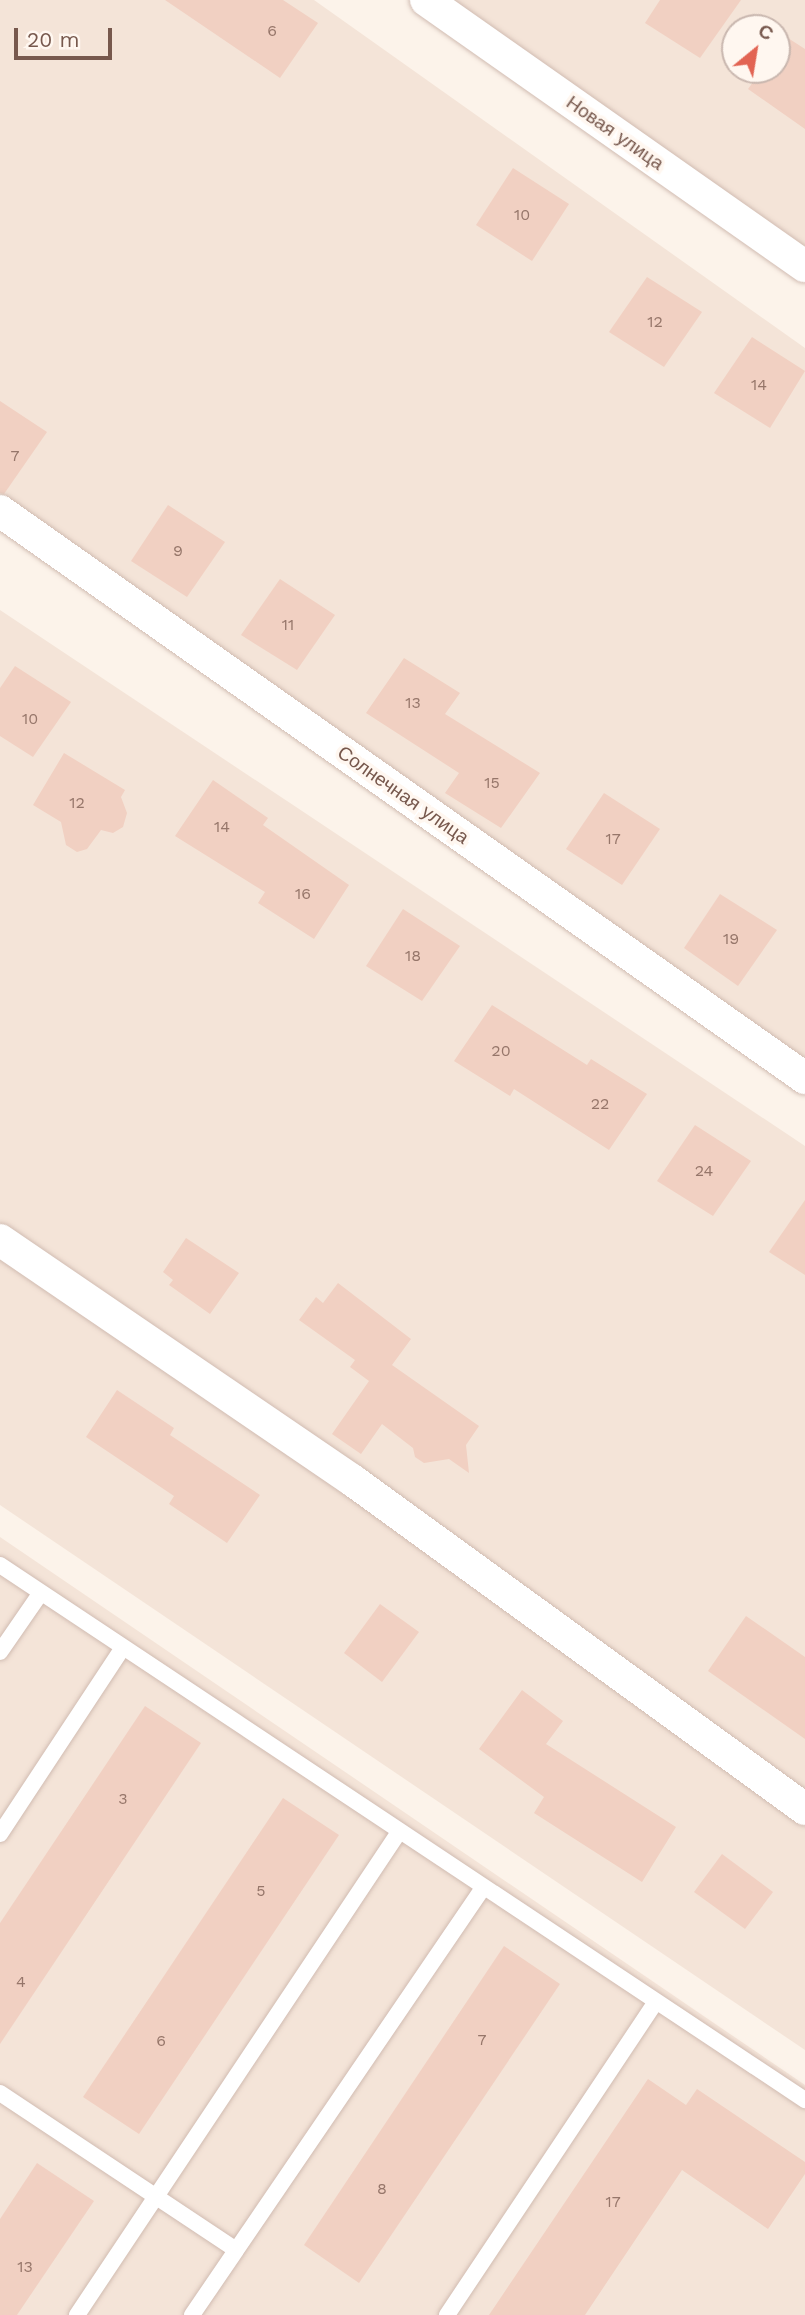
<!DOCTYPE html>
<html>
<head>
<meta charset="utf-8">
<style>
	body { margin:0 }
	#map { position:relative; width:805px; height:2315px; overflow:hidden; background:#fcf3ea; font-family:"Work Sans",sans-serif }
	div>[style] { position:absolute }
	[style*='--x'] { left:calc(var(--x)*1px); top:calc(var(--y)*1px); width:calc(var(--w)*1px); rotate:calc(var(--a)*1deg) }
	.residential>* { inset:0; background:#f4e4d8 }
	.building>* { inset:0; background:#f1d0c2 }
	.roads { filter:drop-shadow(0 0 2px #d1bcb2) drop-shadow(0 0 2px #d1bcb2) }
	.service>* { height:16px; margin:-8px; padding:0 8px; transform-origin:8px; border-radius:8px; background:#fff }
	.minor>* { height:32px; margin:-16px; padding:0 16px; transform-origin:16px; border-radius:16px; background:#fff }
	span { translate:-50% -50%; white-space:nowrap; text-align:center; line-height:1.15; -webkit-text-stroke:7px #fff7f0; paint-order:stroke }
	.number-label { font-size:16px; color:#96766a }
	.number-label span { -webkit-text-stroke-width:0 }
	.street-label { font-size:19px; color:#77584d }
	.north { position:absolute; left:721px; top:14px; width:70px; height:70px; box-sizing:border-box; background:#fff7f0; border:2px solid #c9b7af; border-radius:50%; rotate:30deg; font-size:19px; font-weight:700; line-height:28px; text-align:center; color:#77584d }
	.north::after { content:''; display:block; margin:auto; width:24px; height:32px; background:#e26453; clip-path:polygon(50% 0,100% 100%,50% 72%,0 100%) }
	.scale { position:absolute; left:14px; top:28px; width:98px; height:32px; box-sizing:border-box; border:4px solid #77584d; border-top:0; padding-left:9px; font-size:21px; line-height:24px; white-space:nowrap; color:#77584d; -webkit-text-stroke:5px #fff7f0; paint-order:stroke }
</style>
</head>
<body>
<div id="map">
	<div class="residential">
		<div style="clip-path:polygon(0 0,314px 0,805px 348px,805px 1064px,0 528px)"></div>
		<div style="clip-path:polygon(evenodd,432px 0,805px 0,805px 265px,432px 0,735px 28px,777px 28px,777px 70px,735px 70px,735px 28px)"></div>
		<div style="clip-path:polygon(0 610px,805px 1146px,805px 2050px,0 1505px)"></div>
		<div style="clip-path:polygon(0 1537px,805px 2085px,805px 2315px,0 2315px)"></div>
	</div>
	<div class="building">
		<div style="clip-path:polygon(165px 0,283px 0,318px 23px,280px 78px)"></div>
		<div style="clip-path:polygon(660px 0,741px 0,700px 58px,645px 23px)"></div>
		<div style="clip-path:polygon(777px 31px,805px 49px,805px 129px,748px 89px,762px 70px,777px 70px)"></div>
		<div style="clip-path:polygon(513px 168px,569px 204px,532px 261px,476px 225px)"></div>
		<div style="clip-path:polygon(647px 277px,702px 312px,664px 367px,609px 332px)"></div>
		<div style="clip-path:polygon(752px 337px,805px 371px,770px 428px,714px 393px)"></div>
		<div style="clip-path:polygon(0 401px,47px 432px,4px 494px,0 493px)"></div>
		<div style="clip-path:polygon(168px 505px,225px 542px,187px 597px,131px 561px)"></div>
		<div style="clip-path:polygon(280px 579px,335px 615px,297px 670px,241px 635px)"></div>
		<div style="clip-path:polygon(404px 658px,460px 693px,445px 714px,540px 773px,501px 828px,445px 793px,459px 773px,366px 713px)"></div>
		<div style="clip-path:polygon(15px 666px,71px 702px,33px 757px,0 736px,0 688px)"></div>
		<div style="clip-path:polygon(64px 753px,125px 790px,121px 797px,127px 813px,123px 827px,113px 833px,101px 830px,87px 849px,77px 852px,66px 845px,61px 822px,33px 805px)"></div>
		<div style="clip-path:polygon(213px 780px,268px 818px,263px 825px,349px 885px,314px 939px,258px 903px,265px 892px,175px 836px)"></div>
		<div style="clip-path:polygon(604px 793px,660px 829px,622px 885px,566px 849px)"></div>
		<div style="clip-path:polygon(720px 894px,777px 930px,738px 986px,684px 948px)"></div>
		<div style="clip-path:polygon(403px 909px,460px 946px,422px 1001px,366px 966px)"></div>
		<div style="clip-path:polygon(492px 1005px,587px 1065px,591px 1059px,647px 1094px,609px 1150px,514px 1089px,510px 1096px,454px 1061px)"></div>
		<div style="clip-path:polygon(695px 1125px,751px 1161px,713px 1216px,657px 1181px)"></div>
		<div style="clip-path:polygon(805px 1200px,805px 1275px,769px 1252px)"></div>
		<div style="clip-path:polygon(186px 1238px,239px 1273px,210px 1314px,169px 1285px,173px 1280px,163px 1272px)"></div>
		<div style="clip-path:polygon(338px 1283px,411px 1339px,392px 1365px,479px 1426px,466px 1445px,469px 1473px,449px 1459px,424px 1463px,415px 1457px,413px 1448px,382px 1424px,361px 1454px,332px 1434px,369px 1381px,350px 1367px,355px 1360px,299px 1320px,316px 1297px,323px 1303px)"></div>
		<div style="clip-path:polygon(117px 1390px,174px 1428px,170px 1435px,260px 1495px,227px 1543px,169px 1504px,174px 1496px,86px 1437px)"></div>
		<div style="clip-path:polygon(380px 1604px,419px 1632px,382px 1682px,344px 1653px)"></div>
		<div style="clip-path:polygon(746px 1616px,805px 1657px,805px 1739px,708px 1671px)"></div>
		<div style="clip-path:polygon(522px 1690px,563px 1721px,546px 1744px,676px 1827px,642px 1882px,534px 1813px,544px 1797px,479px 1749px)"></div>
		<div style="clip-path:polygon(145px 1706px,201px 1743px,0 2044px,0 1923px)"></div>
		<div style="clip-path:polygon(283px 1798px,339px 1835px,139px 2134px,83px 2097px)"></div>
		<div style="clip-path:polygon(722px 1854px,773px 1892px,745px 1929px,694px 1892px)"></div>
		<div style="clip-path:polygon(504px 1946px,560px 1984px,359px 2283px,304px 2245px)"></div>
		<div style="clip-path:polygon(648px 2079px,686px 2105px,697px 2089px,805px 2162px,805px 2174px,768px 2229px,682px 2170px,585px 2315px,489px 2315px)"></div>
		<div style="clip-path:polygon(37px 2163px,94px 2201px,17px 2315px,0 2315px,0 2219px)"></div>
	</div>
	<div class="roads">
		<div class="service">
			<div style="--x:0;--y:1565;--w:967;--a:33.61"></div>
			<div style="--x:0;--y:1652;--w:70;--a:-55.4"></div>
			<div style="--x:0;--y:1834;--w:222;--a:-56.6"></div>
			<div style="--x:0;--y:2093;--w:283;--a:33.6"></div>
			<div style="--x:77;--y:2315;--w:580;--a:-56.31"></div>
			<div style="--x:192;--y:2315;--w:517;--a:-55.73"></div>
			<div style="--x:447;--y:2315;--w:376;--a:-56.3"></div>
		</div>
		<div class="minor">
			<div style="--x:426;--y:0;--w:463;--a:35.1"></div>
			<div style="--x:0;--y:511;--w:985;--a:35.16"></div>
			<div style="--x:0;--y:1240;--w:426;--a:34.3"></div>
			<div style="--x:352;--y:1480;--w:560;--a:35.99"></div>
		</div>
	</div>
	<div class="number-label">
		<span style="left:272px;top:31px">6</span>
		<span style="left:522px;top:215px">10</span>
		<span style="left:655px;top:322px">12</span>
		<span style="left:759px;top:385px">14</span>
		<span style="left:15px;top:456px">7</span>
		<span style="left:178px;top:551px">9</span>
		<span style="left:288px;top:625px">11</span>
		<span style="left:413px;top:703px">13</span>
		<span style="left:30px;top:719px">10</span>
		<span style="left:492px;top:783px">15</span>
		<span style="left:77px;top:803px">12</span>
		<span style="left:222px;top:827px">14</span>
		<span style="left:613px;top:839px">17</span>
		<span style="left:303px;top:894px">16</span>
		<span style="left:731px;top:939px">19</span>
		<span style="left:413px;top:956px">18</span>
		<span style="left:501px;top:1051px">20</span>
		<span style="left:600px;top:1104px">22</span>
		<span style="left:704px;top:1171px">24</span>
		<span style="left:123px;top:1799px">3</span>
		<span style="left:261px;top:1891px">5</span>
		<span style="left:21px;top:1982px">4</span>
		<span style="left:482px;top:2040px">7</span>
		<span style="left:161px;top:2041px">6</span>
		<span style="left:382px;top:2189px">8</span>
		<span style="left:613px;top:2202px">17</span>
		<span style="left:25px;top:2267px">13</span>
	</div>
	<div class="street-label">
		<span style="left:615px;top:133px;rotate:35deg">Новая улица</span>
		<span style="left:403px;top:795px;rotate:35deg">Солнечная улица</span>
	</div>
	<div class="north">С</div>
	<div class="scale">20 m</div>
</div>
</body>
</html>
